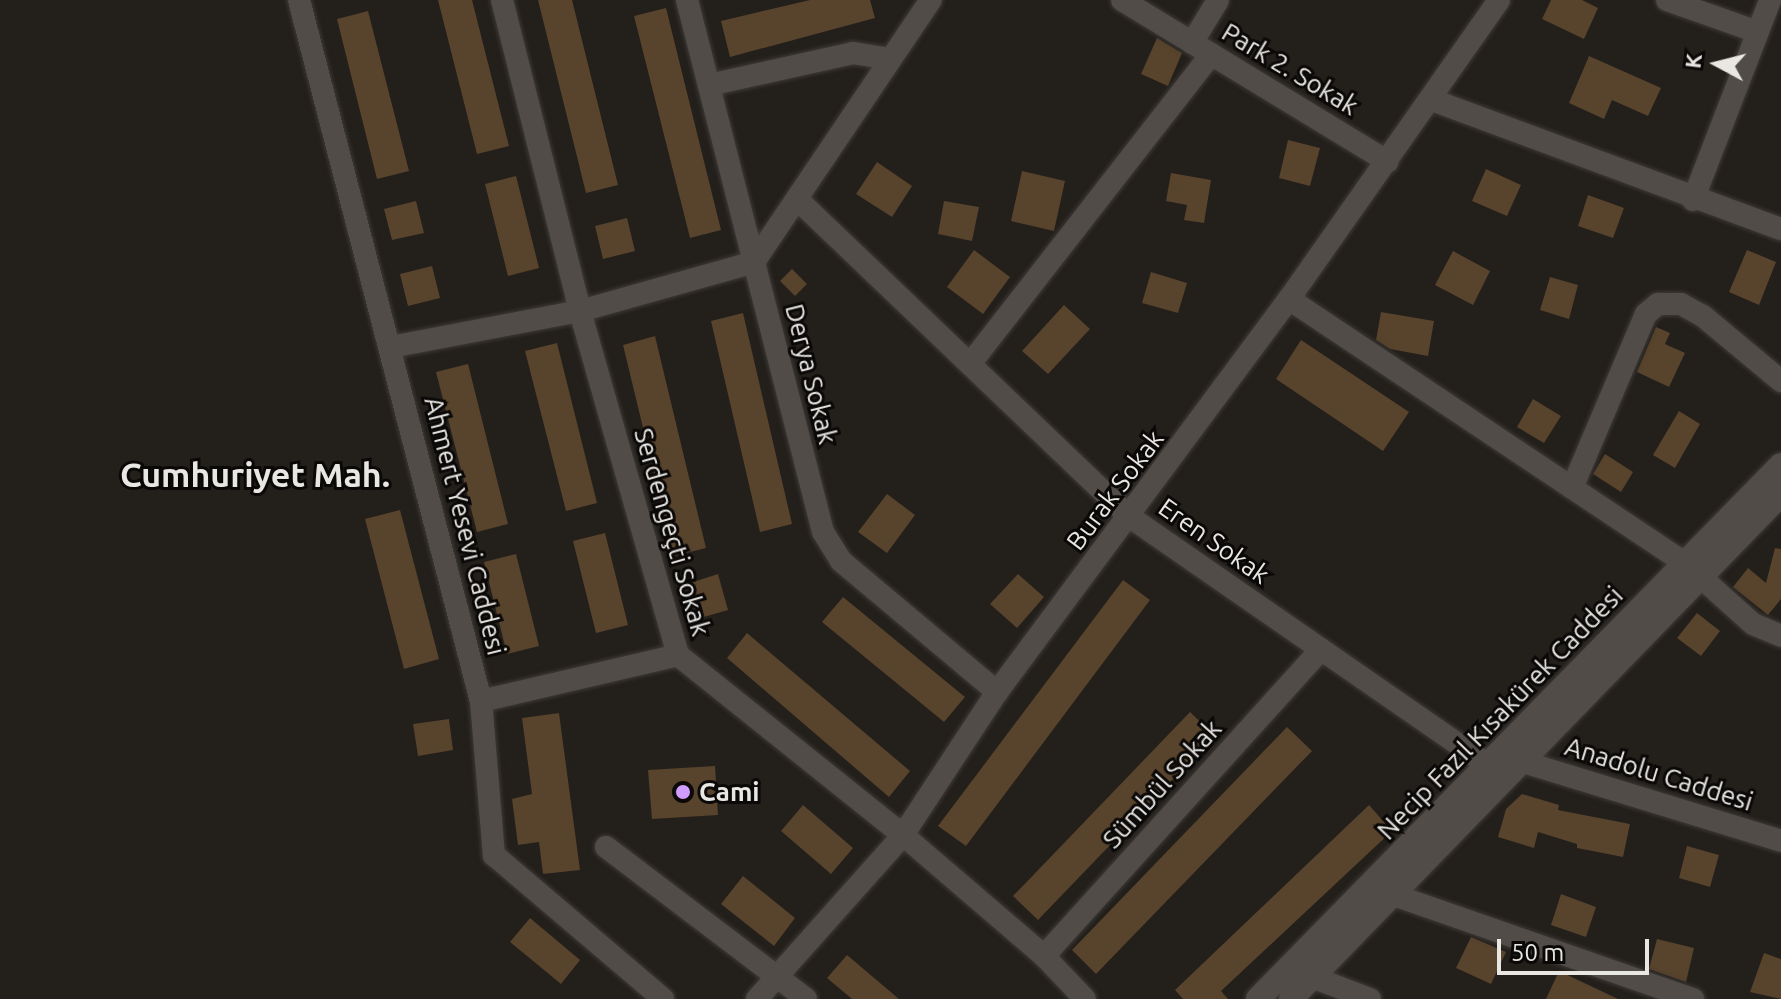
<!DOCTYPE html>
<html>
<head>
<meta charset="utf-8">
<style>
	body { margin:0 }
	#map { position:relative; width:1781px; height:999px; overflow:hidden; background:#231f1b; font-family:Ubuntu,sans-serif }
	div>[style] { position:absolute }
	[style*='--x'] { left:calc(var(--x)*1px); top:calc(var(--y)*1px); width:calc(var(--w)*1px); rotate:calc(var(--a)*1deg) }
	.building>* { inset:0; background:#58432c }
	.roads { filter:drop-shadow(0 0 2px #3d3a37) drop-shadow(0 0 2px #3d3a37) }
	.street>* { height:22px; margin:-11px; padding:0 11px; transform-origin:11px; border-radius:11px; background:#514c48 }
	.secondary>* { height:24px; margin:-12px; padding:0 12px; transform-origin:12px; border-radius:12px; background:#514c48 }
	.dots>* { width:22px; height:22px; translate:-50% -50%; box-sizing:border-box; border:4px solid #0b0908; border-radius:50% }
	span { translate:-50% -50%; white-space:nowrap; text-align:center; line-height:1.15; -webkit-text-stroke:6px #0b0908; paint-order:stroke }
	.street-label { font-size:26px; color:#e9e7e4 }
	.poi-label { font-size:26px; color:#e9e7e4; font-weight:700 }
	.left { translate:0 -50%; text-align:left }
	.district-label { font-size:34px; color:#e9e7e4; font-weight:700 }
	.north { position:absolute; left:1677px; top:24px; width:80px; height:80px; -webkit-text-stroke:6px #0b0908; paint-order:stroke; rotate:277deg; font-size:22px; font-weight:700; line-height:32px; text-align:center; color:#e9e7e4 }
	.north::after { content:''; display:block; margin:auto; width:28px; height:36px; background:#e9e7e4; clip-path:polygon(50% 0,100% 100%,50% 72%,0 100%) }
	.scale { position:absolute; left:1497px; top:939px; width:152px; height:36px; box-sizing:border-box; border:4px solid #e9e7e4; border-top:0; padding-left:10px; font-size:24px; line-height:28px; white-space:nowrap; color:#e9e7e4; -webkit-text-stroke:6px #0b0908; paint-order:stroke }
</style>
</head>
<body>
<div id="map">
	<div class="building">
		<div style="clip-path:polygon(438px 0,472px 0,509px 146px,477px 154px)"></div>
		<div style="clip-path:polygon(538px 0,572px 0,618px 185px,586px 193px)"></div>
		<div style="clip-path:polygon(810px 0,870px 0,875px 18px,730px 57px,721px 21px)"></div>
		<div style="clip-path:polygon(1551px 0,1582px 0,1598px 8px,1584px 39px,1542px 19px)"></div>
		<div style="clip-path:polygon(666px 8px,721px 230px,690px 238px,634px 16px)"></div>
		<div style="clip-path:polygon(368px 11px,409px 171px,377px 179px,337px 19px)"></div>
		<div style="clip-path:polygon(1157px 38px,1182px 53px,1168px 86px,1141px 74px)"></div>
		<div style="clip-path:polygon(1589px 56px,1661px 88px,1648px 116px,1612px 100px,1604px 119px,1569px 103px)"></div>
		<div style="clip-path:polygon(1288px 140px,1320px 148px,1310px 186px,1279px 178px)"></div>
		<div style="clip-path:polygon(877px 162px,912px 186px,892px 217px,856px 194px)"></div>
		<div style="clip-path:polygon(1486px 169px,1521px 185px,1507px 216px,1472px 201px)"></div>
		<div style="clip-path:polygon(1022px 171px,1065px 181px,1054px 231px,1011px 221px)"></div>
		<div style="clip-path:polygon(1171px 173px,1211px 180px,1204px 223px,1184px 220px,1187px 205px,1166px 201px)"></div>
		<div style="clip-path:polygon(516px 176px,539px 268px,508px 276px,485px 184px)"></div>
		<div style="clip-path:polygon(1588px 195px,1624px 208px,1613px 238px,1578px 226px)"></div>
		<div style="clip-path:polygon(416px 201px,424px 233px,392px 240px,384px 209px)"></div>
		<div style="clip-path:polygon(944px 201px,979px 207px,972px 241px,938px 234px)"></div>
		<div style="clip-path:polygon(627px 218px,635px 251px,603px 259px,595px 226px)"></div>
		<div style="clip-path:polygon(974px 250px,1010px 277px,983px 314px,947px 287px)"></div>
		<div style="clip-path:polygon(1747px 250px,1776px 262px,1759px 305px,1729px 292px)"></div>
		<div style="clip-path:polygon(1453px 251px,1490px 271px,1473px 305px,1435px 285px)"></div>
		<div style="clip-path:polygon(432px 266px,440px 298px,408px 306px,400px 274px)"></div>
		<div style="clip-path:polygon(792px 269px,807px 284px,795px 296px,780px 281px)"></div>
		<div style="clip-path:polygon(1151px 272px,1187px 283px,1178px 313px,1142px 303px)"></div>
		<div style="clip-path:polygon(1550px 277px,1578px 285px,1569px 319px,1540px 310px)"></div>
		<div style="clip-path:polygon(1064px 305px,1090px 329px,1048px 374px,1022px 351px)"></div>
		<div style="clip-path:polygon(1381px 312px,1434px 321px,1428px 356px,1390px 349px,1376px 340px)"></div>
		<div style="clip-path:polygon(743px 313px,792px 524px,760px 532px,711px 321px)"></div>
		<div style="clip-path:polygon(1656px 327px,1670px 333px,1665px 344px,1685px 353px,1669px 387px,1637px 372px)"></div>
		<div style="clip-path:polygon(655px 336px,706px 548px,674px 556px,623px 345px)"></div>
		<div style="clip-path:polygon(1301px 340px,1409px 412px,1383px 451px,1276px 379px)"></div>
		<div style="clip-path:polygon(557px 343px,597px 503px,566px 511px,525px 351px)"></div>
		<div style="clip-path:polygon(468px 364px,508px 524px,477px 532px,436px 372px)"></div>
		<div style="clip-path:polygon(1533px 399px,1561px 416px,1544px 443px,1517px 427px)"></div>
		<div style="clip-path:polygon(1679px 411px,1700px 424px,1675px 468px,1653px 455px)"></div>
		<div style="clip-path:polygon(1605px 454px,1633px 472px,1621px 492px,1593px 474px)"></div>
		<div style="clip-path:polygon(887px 494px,915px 515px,887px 553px,858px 532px)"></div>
		<div style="clip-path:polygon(400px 510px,439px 659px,404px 669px,365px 519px)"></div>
		<div style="clip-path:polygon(605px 533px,628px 625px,596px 633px,573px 541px)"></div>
		<div style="clip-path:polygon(1775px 548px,1781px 549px,1781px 599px,1768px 615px,1733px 587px,1748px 568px,1766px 583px)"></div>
		<div style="clip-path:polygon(516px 554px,539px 646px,507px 654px,484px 562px)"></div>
		<div style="clip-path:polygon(718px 574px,728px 610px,697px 619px,687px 584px)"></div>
		<div style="clip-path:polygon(1018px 574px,1044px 597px,1017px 628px,990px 604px)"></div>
		<div style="clip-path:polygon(1123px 580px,1150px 600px,966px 846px,938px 826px)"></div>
		<div style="clip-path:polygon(843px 597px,965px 697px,944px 722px,822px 622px)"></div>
		<div style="clip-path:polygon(1697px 613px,1720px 631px,1701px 656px,1677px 638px)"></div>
		<div style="clip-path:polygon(747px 633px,910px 771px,889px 797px,727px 658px)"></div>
		<div style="clip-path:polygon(1190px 712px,1215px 736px,1038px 920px,1013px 896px)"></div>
		<div style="clip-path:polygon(559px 713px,580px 870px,543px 874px,539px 842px,518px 845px,512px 799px,532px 794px,522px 718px)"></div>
		<div style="clip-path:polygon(449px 719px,453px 750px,418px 756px,413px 724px)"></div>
		<div style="clip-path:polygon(1287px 727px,1312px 751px,1096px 974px,1072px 950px)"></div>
		<div style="clip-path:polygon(715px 766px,718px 815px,652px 819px,648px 770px)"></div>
		<div style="clip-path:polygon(1522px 794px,1559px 805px,1558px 810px,1630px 824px,1623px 857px,1577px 848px,1577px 844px,1538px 832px,1534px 848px,1498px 837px,1506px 809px)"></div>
		<div style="clip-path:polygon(803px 805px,853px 848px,831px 874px,781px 831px)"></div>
		<div style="clip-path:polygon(1369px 805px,1392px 831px,1221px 991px,1228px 999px,1183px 999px,1175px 990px)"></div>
		<div style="clip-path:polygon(1687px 846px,1719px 855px,1710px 887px,1679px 878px)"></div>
		<div style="clip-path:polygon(743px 876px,795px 918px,774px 946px,721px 904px)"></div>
		<div style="clip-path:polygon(1561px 894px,1596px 907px,1586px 937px,1551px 925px)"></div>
		<div style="clip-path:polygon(530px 918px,580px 960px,561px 984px,510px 942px)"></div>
		<div style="clip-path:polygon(1471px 937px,1506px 952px,1491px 984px,1456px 968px)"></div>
		<div style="clip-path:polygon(1657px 939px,1694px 948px,1686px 982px,1649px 969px)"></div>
		<div style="clip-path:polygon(1764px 953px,1781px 959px,1781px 999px,1750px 992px)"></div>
		<div style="clip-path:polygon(847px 955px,899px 999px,852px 999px,827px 978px)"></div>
		<div style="clip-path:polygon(1559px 971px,1618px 999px,1546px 999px)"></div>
	</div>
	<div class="roads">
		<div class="street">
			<div style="--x:299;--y:0;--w:724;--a:75.45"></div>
			<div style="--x:481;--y:701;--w:155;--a:85.2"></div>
			<div style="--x:494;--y:855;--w:222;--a:40.4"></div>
			<div style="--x:502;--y:0;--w:321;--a:75.9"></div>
			<div style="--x:580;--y:311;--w:358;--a:74.1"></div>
			<div style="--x:678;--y:655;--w:288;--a:38.7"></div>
			<div style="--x:903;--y:835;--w:186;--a:40.6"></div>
			<div style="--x:1044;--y:956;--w:59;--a:46.4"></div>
			<div style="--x:687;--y:0;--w:549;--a:75.66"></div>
			<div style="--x:823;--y:532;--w:34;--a:58"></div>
			<div style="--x:841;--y:561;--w:204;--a:40"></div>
			<div style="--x:1122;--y:0;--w:311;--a:31.3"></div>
			<div style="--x:1667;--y:0;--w:96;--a:19.4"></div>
			<div style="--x:1192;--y:43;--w:50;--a:-58.8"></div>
			<div style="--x:709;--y:85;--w:148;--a:-12.5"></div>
			<div style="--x:853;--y:53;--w:37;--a:9"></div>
			<div style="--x:1432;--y:100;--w:372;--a:20.3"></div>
			<div style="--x:797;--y:199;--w:460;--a:43.7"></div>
			<div style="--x:1130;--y:517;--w:436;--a:34.7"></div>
			<div style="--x:1693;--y:200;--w:214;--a:-68.9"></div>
			<div style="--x:1289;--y:299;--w:476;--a:33.7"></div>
			<div style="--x:1685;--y:563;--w:91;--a:41.9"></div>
			<div style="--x:1753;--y:624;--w:30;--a:23"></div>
			<div style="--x:391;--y:347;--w:192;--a:-10.8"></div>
			<div style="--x:580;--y:311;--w:181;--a:-15.7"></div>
			<div style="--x:754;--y:262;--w:316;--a:-56"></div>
			<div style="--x:970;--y:364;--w:393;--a:-52.1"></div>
			<div style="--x:1572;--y:488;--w:189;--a:-67"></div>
			<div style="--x:1646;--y:314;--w:16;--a:-40"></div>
			<div style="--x:1658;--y:304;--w:23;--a:0"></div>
			<div style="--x:1681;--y:304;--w:25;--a:29"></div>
			<div style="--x:1703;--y:316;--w:102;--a:39.8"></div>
			<div style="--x:481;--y:701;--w:202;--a:-13.1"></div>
			<div style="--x:1520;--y:761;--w:273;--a:17"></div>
			<div style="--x:606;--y:847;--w:251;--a:37.2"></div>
			<div style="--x:1391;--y:894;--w:320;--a:19.2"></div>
			<div style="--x:1044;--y:956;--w:413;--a:-47.9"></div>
			<div style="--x:1312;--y:977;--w:62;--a:20.8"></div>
			<div style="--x:757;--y:999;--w:220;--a:-48.3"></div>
			<div style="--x:903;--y:835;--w:171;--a:-56.7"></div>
			<div style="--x:997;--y:692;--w:490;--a:-53.4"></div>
			<div style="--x:1289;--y:299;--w:365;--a:-54.9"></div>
		</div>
		<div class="secondary">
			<div style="--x:1258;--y:999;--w:747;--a:-45.6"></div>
			<div style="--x:1291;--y:999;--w:704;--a:-45.86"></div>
		</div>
	</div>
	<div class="dots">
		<div style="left:683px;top:792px;background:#d09dff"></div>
	</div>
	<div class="street-label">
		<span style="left:1290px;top:69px;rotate:31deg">Park 2. Sokak</span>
		<span style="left:811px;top:374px;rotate:76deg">Derya Sokak</span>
		<span style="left:1115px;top:490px;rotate:-53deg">Burak Sokak</span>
		<span style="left:465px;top:526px;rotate:76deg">Ahmert Yesevi Caddesi</span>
		<span style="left:672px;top:532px;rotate:74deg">Serdengeçti Sokak</span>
		<span style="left:1214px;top:541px;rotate:35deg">Eren Sokak</span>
		<span style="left:1500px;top:713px;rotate:-46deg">Necip Fazıl Kısakürek Caddesi</span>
		<span style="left:1659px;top:774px;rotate:17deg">Anadolu Caddesi</span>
		<span style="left:1162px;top:784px;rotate:-48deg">Sümbül Sokak</span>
	</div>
	<div class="poi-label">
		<span class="left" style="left:699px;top:792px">Cami</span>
	</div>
	<div class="district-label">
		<span style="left:255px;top:475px">Cumhuriyet Mah.</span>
	</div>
	<div class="north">K</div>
	<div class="scale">50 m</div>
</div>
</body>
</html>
